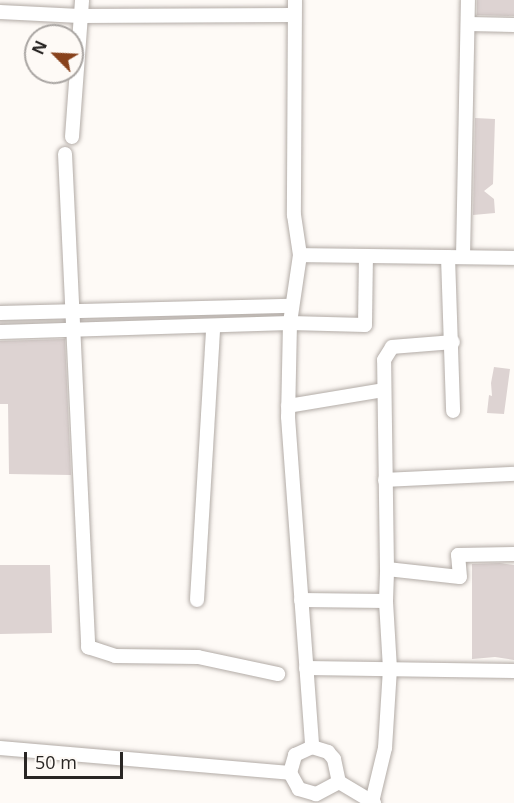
<!DOCTYPE html>
<html>
<head>
<meta charset="utf-8">
<style>
	body { margin:0 }
	#map { position:relative; width:514px; height:803px; overflow:hidden; background:#fefaf6; font-family:"Open Sans",sans-serif }
	div>[style] { position:absolute }
	[style*='--x'] { left:calc(var(--x)*1px); top:calc(var(--y)*1px); width:calc(var(--w)*1px); rotate:calc(var(--a)*1deg) }
	.building>* { inset:0; background:#ddd3d2 }
	.roads { filter:drop-shadow(0 0 2px #b2aba6) drop-shadow(0 0 2px #b2aba6) }
	.minor>* { height:14px; margin:-7px; padding:0 7px; transform-origin:7px; border-radius:7px; background:#fff }
	span { translate:-50% -50%; white-space:nowrap; text-align:center; line-height:1.15; -webkit-text-stroke:4.5px #fefaf6; paint-order:stroke }
	.north { position:absolute; left:24px; top:24px; width:60px; height:60px; box-sizing:border-box; background:#fefaf6; border:2px solid #a9a5a2; border-radius:50%; rotate:294deg; font-size:16px; font-weight:700; line-height:24px; text-align:center; color:#292624 }
	.north::after { content:''; display:block; margin:auto; width:21px; height:27px; background:#88421c; clip-path:polygon(50% 0,100% 100%,50% 72%,0 100%) }
	.scale { position:absolute; left:24px; top:752px; width:99px; height:27px; box-sizing:border-box; border:3px solid #292624; border-top:0; padding-left:8px; font-size:18px; line-height:21px; white-space:nowrap; color:#292624; -webkit-text-stroke:4px #fefaf6; paint-order:stroke }
</style>
</head>
<body>
<div id="map">
	<div class="building">
		<div style="clip-path:polygon(477px 0,514px 0,514px 16px,477px 15px)"></div>
		<div style="clip-path:polygon(475px 118px,495px 119px,493px 184px,484px 191px,494px 199px,495px 213px,473px 215px)"></div>
		<div style="clip-path:polygon(65px 339px,71px 475px,9px 474px,8px 404px,0 404px,0 341px)"></div>
		<div style="clip-path:polygon(494px 367px,510px 369px,504px 414px,487px 413px,489px 395px,492px 396px,491px 383px)"></div>
		<div style="clip-path:polygon(500px 563px,514px 565px,514px 660px,495px 657px,472px 659px,472px 564px)"></div>
		<div style="clip-path:polygon(0 565px,50px 565px,52px 633px,0 634px)"></div>
	</div>
	<div class="roads">
		<div class="minor">
			<div style="--x:295;--y:0;--w:215;--a:90.3"></div>
			<div style="--x:294;--y:215;--w:40;--a:81.5"></div>
			<div style="--x:300;--y:255;--w:69;--a:98.4"></div>
			<div style="--x:290;--y:323;--w:94;--a:91.2"></div>
			<div style="--x:288;--y:417;--w:331;--a:85.8"></div>
			<div style="--x:0;--y:12;--w:80;--a:2.9"></div>
			<div style="--x:80;--y:16;--w:214;--a:-0.3"></div>
			<div style="--x:468;--y:24;--w:46;--a:1.2"></div>
			<div style="--x:72;--y:137;--w:137;--a:-85.8"></div>
			<div style="--x:65;--y:154;--w:494;--a:87.3"></div>
			<div style="--x:88;--y:647;--w:28;--a:18"></div>
			<div style="--x:115;--y:656;--w:83;--a:0.7"></div>
			<div style="--x:198;--y:657;--w:82;--a:12"></div>
			<div style="--x:300;--y:255;--w:214;--a:0.8"></div>
			<div style="--x:448;--y:257;--w:154;--a:88.1"></div>
			<div style="--x:463;--y:257;--w:257;--a:-88.9"></div>
			<div style="--x:0;--y:313;--w:292;--a:-1.4"></div>
			<div style="--x:0;--y:332;--w:290;--a:-1.8"></div>
			<div style="--x:290;--y:323;--w:75;--a:1.5"></div>
			<div style="--x:365;--y:325;--w:69;--a:-89.2"></div>
			<div style="--x:288;--y:406;--w:97;--a:-9.5"></div>
			<div style="--x:385;--y:480;--w:129;--a:-2.7"></div>
			<div style="--x:387;--y:569;--w:209;--a:-90.8"></div>
			<div style="--x:384;--y:360;--w:15;--a:-58"></div>
			<div style="--x:392;--y:347;--w:61;--a:-4.7"></div>
			<div style="--x:197;--y:600;--w:273;--a:-86.6"></div>
			<div style="--x:301;--y:600;--w:85;--a:0.7"></div>
			<div style="--x:386;--y:601;--w:32;--a:-88"></div>
			<div style="--x:387;--y:569;--w:73;--a:6.3"></div>
			<div style="--x:460;--y:577;--w:22;--a:-95"></div>
			<div style="--x:458;--y:555;--w:56;--a:-1"></div>
			<div style="--x:306;--y:668;--w:208;--a:0.8"></div>
			<div style="--x:312;--y:747;--w:17;--a:17"></div>
			<div style="--x:328;--y:752;--w:9;--a:49"></div>
			<div style="--x:334;--y:759;--w:24;--a:78"></div>
			<div style="--x:339;--y:782;--w:26;--a:152"></div>
			<div style="--x:316;--y:794;--w:18;--a:-164"></div>
			<div style="--x:299;--y:789;--w:18;--a:-119"></div>
			<div style="--x:290;--y:773;--w:19;--a:-74"></div>
			<div style="--x:295;--y:755;--w:19;--a:-25"></div>
			<div style="--x:0;--y:748;--w:291;--a:4.9"></div>
			<div style="--x:339;--y:782;--w:41;--a:31"></div>
			<div style="--x:372;--y:802;--w:56;--a:-76.5"></div>
			<div style="--x:385;--y:748;--w:79;--a:-86.4"></div>
			<div style="--x:390;--y:669;--w:68;--a:-93.4"></div>
		</div>
	</div>
	<div class="north">N</div>
	<div class="scale">50 m</div>
</div>
</body>
</html>
